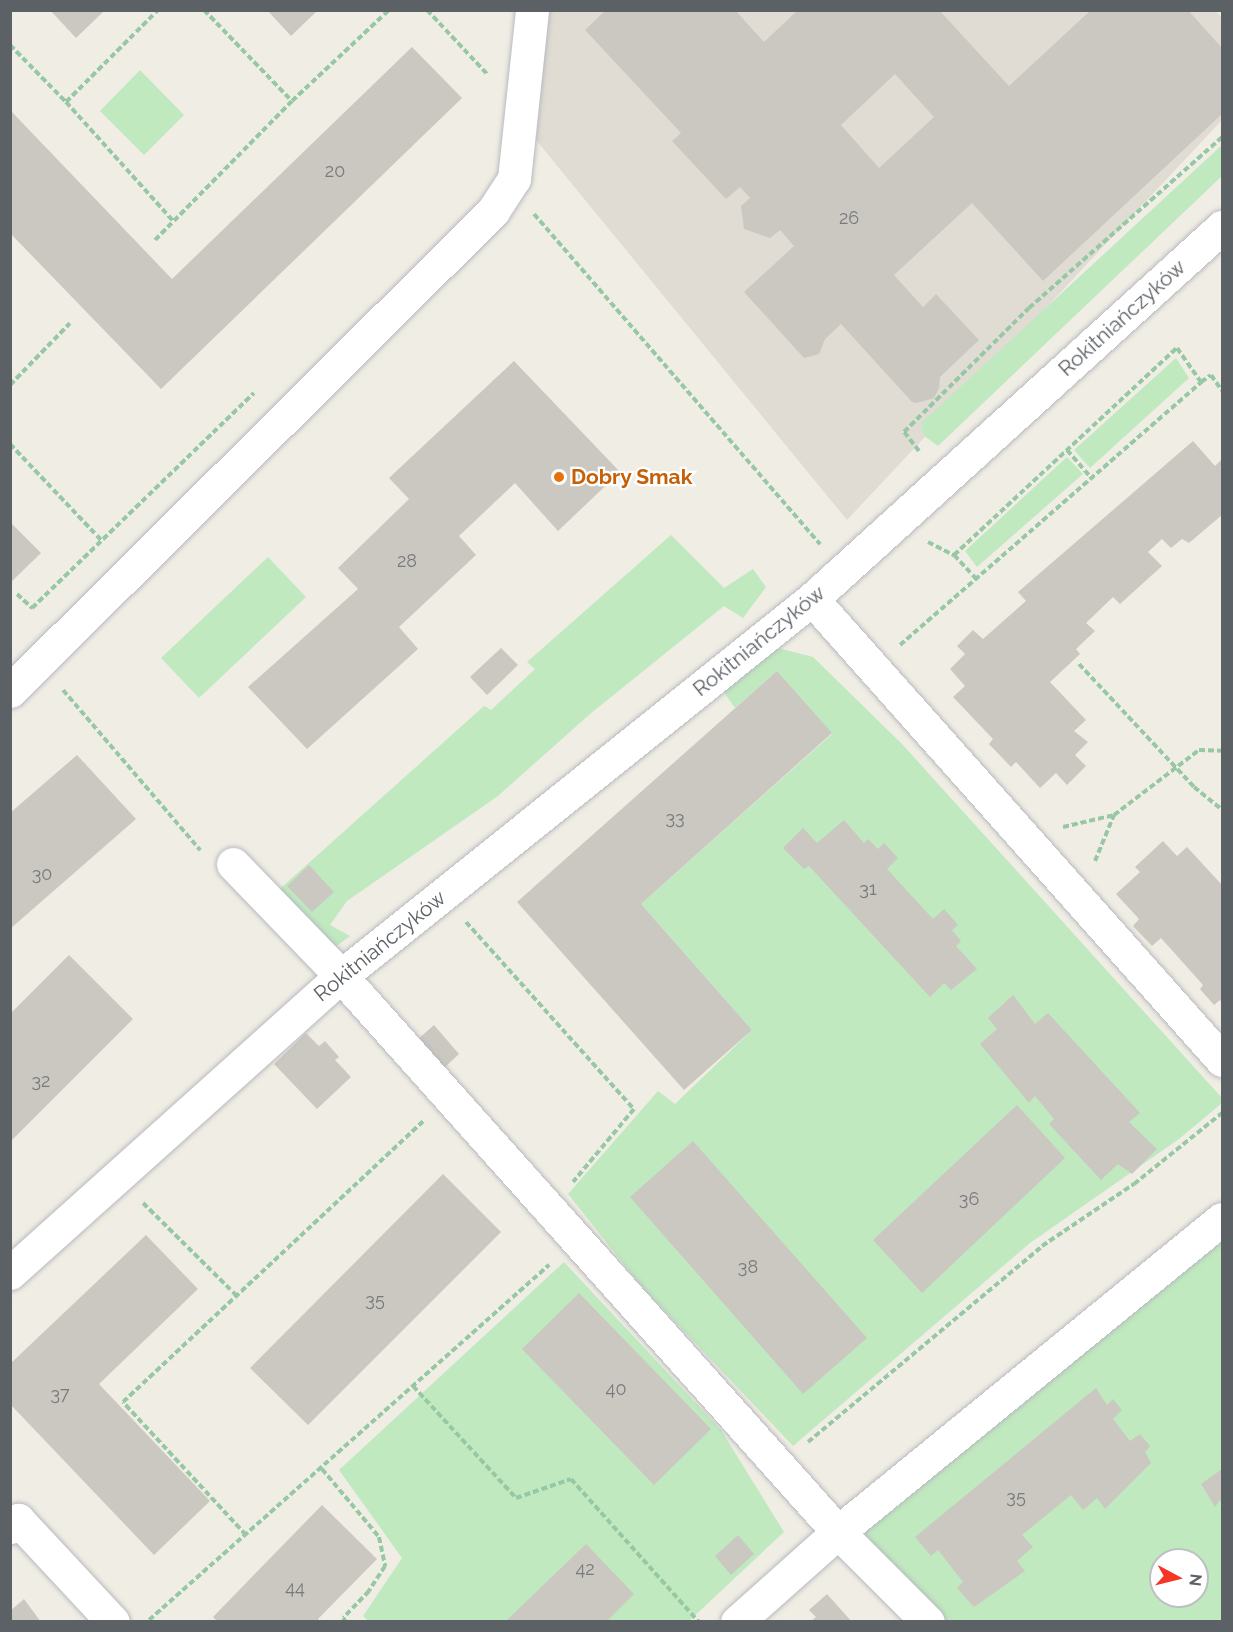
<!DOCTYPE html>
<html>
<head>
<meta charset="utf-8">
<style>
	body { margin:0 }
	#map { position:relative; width:1233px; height:1632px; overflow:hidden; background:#f0ede4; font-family:Raleway,sans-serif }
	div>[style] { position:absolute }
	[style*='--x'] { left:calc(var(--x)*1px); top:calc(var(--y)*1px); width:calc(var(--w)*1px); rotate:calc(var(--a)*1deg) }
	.education>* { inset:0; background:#e0dcd3 }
	.green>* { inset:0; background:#c0e9bf }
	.building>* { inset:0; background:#cbc8c1 }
	.path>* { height:4px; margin-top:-2px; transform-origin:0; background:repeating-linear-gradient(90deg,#97c8a4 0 6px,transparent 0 9px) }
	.roads { filter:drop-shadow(0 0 2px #b7babf) drop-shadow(0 0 2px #b7babf) }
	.minor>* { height:33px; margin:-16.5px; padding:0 16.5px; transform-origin:16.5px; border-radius:16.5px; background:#fff }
	.dots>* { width:16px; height:16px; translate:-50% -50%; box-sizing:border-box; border:3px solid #fff; border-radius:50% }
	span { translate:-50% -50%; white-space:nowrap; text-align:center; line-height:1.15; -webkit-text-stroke:4.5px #fff; paint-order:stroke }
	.number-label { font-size:18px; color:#787b7d }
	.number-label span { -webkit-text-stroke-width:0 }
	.street-label { font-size:21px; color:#5c6166 }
	.food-label { font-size:21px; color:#c56008; font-weight:700 }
	.left { translate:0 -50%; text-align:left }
	.frame { position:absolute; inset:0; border:12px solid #5c6166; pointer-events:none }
	.north { position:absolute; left:1149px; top:1548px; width:60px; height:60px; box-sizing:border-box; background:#fff; border:2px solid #bec0c2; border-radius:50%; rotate:97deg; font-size:16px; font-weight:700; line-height:24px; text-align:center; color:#5c6166 }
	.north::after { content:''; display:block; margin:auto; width:21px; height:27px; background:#f53525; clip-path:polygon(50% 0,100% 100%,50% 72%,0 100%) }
</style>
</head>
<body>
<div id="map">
	<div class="education">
		<div style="clip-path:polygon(1215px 10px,1222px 18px,1222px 120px,847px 520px,536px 140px,548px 11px)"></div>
	</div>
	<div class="green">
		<div style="clip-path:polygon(140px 70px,184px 115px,144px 155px,100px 111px)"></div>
		<div style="clip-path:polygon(1222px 145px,1222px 176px,938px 446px,923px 435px,921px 423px)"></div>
		<div style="clip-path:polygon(1176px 358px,1189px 378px,1090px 468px,1074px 450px)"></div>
		<div style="clip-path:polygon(1067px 457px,1083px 474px,977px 567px,965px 551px)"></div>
		<div style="clip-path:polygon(671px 535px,724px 588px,753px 569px,766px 587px,743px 618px,724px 606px,590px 714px,498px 796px,347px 901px,330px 925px,350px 936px,338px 945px,327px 945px,273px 895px,484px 706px,491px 710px,535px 669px,527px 662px)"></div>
		<div style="clip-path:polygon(268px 557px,306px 597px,199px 698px,161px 658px)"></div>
		<div style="clip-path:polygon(774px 647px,813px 657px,902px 744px,1222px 1098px,1222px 1103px,1179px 1139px,1030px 1243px,793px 1446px,642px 1287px,568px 1194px,658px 1091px,675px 1104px,752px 1030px,641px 904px,832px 734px,777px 671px,735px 708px,723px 691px)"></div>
		<div style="clip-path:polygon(evenodd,1222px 1219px,1222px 1621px,928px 1621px,838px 1532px,1222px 1219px,1161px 1560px,1197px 1560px,1197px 1596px,1161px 1596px,1161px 1560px)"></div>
		<div style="clip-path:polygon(564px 1262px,721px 1430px,784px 1532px,689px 1621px,368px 1621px,363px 1616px,402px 1558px,339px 1470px)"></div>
	</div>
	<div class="building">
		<div style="clip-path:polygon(50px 10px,105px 10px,76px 38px)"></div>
		<div style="clip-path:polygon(267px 10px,318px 10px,291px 36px)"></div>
		<div style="clip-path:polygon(evenodd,606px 10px,735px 10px,764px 42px,798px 10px,939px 10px,1009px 86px,1091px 10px,1188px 10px,1222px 48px,1222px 114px,1043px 281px,972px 203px,894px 275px,923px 307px,936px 294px,979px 340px,940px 377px,939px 388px,934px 398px,917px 403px,912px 402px,841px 324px,825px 339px,819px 354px,804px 358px,744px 292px,794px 246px,780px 230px,770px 238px,744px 229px,741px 206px,750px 198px,740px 187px,726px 199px,672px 141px,681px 133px,585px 30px,606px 10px,895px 74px,934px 117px,879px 168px,841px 125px,895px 74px)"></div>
		<div style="clip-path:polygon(412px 47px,462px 98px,161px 389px,10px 233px,10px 110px,172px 279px)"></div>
		<div style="clip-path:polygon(514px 361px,620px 472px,558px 531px,515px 483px,459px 536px,476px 555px,399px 627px,418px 649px,307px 749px,248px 687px,358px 589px,338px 568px,409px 499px,389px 478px)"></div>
		<div style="clip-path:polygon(1193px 441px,1215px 466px,1222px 459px,1222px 515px,1189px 543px,1182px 539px,1171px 548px,1162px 539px,1148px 552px,1162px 566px,1120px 604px,1113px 597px,1086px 623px,1095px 631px,1076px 649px,1080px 654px,1050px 682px,1086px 720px,1074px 731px,1088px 742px,1075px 755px,1086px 766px,1067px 785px,1056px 773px,1040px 788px,1016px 762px,1011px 767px,989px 744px,993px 739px,953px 697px,965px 686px,950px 669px,965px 654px,957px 646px,973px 630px,983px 639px,1026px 601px,1018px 592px)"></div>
		<div style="clip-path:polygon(10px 522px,41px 553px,10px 583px)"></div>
		<div style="clip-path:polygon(501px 648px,518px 665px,487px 695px,470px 677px)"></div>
		<div style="clip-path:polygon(777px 671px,832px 733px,641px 904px,752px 1030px,684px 1090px,517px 902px)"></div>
		<div style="clip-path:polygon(77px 755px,136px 819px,10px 929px,10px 813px)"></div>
		<div style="clip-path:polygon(844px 820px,864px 843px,868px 839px,878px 849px,884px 843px,898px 858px,887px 869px,933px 919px,944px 909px,958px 925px,952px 930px,961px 941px,956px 946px,977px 969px,951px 990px,944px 983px,930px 997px,809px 866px,804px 869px,783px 848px,803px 828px,817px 843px)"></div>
		<div style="clip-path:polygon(1163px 841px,1177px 856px,1187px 847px,1222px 885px,1222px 1003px,1220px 1000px,1214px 1005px,1200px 989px,1203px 985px,1161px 938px,1152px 946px,1133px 926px,1139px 919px,1116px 894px,1140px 872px,1135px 867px)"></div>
		<div style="clip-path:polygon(309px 865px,334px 892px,312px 912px,287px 886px)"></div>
		<div style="clip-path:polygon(69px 955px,133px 1019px,10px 1142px,10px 1014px)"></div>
		<div style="clip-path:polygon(1013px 995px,1035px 1024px,1048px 1013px,1140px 1113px,1129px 1122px,1157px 1149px,1132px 1174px,1118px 1164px,1101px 1180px,1049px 1124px,1054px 1119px,1035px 1096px,1029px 1103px,980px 1044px,997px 1029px,988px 1018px)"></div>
		<div style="clip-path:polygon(434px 1025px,459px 1054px,443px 1069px,417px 1040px)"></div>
		<div style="clip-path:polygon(306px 1033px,319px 1046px,325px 1041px,339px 1057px,335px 1060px,351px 1077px,317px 1109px,274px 1064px)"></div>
		<div style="clip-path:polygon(1017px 1105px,1065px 1158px,922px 1293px,873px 1240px)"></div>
		<div style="clip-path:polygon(693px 1141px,867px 1338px,803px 1394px,630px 1197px)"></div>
		<div style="clip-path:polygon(443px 1174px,501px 1232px,308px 1425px,250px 1368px)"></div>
		<div style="clip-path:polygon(146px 1235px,198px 1289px,99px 1384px,210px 1501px,154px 1555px,10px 1404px,10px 1364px)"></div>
		<div style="clip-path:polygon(579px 1293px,711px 1429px,654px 1485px,522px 1349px)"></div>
		<div style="clip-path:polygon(1096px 1388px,1107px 1405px,1113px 1399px,1122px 1410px,1113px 1419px,1130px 1441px,1140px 1434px,1150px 1446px,1145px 1452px,1151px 1463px,1105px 1509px,1097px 1498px,1083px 1510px,1071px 1495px,1022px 1535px,1033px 1547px,1017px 1561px,1025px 1571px,974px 1607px,957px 1588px,963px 1582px,938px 1550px,931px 1556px,915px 1537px)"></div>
		<div style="clip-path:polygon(1222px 1469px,1222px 1504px,1220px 1500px,1215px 1507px,1201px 1484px)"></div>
		<div style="clip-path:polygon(322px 1505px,377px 1559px,318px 1619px,321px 1622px,218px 1622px,213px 1617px)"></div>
		<div style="clip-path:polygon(738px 1535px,754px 1554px,731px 1575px,715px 1556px)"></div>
		<div style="clip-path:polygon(586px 1544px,634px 1594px,606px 1622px,505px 1622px)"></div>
		<div style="clip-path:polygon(827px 1594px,852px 1622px,810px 1622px,816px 1617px,809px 1610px)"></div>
		<div style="clip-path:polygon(24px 1599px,41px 1622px,10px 1622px,10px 1611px)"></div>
	</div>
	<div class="path">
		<div style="--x:204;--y:10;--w:127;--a:46"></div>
		<div style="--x:427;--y:10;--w:89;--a:46.8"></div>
		<div style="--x:10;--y:45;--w:80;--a:45.5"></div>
		<div style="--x:66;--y:102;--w:161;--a:48"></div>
		<div style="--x:66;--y:102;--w:130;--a:-45"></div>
		<div style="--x:534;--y:214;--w:437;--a:49.1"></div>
		<div style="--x:155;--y:240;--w:195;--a:-45.4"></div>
		<div style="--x:292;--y:101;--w:133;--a:-43.2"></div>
		<div style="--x:10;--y:385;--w:86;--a:-45.9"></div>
		<div style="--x:10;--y:444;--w:132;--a:46.5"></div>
		<div style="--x:1067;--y:450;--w:37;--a:49"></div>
		<div style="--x:919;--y:451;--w:24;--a:-128"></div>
		<div style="--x:904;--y:432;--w:176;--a:-44.8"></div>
		<div style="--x:1029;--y:308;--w:258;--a:-41.5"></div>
		<div style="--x:928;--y:542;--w:29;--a:27"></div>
		<div style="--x:954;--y:555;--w:33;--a:47"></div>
		<div style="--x:954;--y:555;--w:304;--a:-42.9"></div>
		<div style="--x:1177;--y:348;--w:42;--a:54.8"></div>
		<div style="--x:1201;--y:382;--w:12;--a:-35"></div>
		<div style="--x:1211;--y:375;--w:19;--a:55"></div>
		<div style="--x:17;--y:594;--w:21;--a:43"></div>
		<div style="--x:32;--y:608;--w:309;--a:-44.1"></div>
		<div style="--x:900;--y:645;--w:400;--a:-41.1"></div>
		<div style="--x:1079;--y:664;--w:168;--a:46.9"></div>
		<div style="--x:1194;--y:787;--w:36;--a:39"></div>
		<div style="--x:63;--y:690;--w:211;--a:49.4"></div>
		<div style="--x:1063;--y:827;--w:52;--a:-13.2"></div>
		<div style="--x:1114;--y:815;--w:107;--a:-37.4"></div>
		<div style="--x:1199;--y:750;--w:23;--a:2"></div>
		<div style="--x:1095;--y:861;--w:50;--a:-67.6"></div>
		<div style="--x:466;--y:922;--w:251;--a:48.1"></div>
		<div style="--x:634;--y:1109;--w:95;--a:129.9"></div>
		<div style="--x:143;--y:1203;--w:132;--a:44.7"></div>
		<div style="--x:413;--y:1386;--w:152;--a:47.4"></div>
		<div style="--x:516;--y:1498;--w:58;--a:-19.1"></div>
		<div style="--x:571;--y:1479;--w:192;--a:48.2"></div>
		<div style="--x:808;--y:1442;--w:305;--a:-39.9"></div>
		<div style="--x:1042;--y:1246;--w:111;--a:-34"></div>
		<div style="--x:1134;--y:1184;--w:113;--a:-38.9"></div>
		<div style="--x:322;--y:1469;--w:89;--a:50"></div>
		<div style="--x:379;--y:1537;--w:30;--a:78"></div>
		<div style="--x:385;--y:1566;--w:30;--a:123"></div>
		<div style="--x:369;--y:1591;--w:37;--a:134"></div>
		<div style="--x:343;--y:1618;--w:5;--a:53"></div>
		<div style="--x:246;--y:1535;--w:181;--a:-132.8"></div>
		<div style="--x:123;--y:1402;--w:411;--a:-43.1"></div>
		<div style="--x:149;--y:1620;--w:535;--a:-41.59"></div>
	</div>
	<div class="roads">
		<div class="minor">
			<div style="--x:812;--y:599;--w:617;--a:48.35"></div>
			<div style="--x:10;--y:691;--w:681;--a:-44.82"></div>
			<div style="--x:493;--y:211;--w:38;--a:-57"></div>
			<div style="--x:514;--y:179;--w:170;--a:-83.9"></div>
			<div style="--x:233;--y:864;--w:156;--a:46"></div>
			<div style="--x:341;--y:976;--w:746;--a:48.21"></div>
			<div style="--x:838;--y:1532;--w:127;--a:45"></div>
			<div style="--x:10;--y:1273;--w:445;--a:-41.9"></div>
			<div style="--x:341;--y:976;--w:603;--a:-38.67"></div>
			<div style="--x:812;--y:599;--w:554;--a:-42.22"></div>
			<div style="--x:10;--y:1527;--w:11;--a:-41"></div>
			<div style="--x:18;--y:1520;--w:139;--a:47"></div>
			<div style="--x:737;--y:1622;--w:135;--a:-41.7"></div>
			<div style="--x:838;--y:1532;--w:495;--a:-39.2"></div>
		</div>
	</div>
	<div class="dots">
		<div style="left:559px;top:477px;background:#e8710a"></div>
	</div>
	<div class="number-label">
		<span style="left:335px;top:171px">20</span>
		<span style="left:849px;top:218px">26</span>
		<span style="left:407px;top:561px">28</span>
		<span style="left:675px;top:818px">33</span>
		<span style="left:42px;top:874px">30</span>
		<span style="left:868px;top:889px">31</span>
		<span style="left:41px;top:1081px">32</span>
		<span style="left:969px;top:1199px">36</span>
		<span style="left:748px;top:1267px">38</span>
		<span style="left:375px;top:1300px">35</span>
		<span style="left:616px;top:1389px">40</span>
		<span style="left:60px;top:1394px">37</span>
		<span style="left:1016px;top:1497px">35</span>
		<span style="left:585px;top:1569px">42</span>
		<span style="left:295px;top:1588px">44</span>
	</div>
	<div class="street-label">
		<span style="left:1122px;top:318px;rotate:-42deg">Rokitniańczyków</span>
		<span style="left:759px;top:641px;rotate:-39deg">Rokitniańczyków</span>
		<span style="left:380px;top:946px;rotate:-39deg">Rokitniańczyków</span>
	</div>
	<div class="food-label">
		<span class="left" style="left:571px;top:477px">Dobry Smak</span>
	</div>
	<div class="frame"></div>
	<div class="north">N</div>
</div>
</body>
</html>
